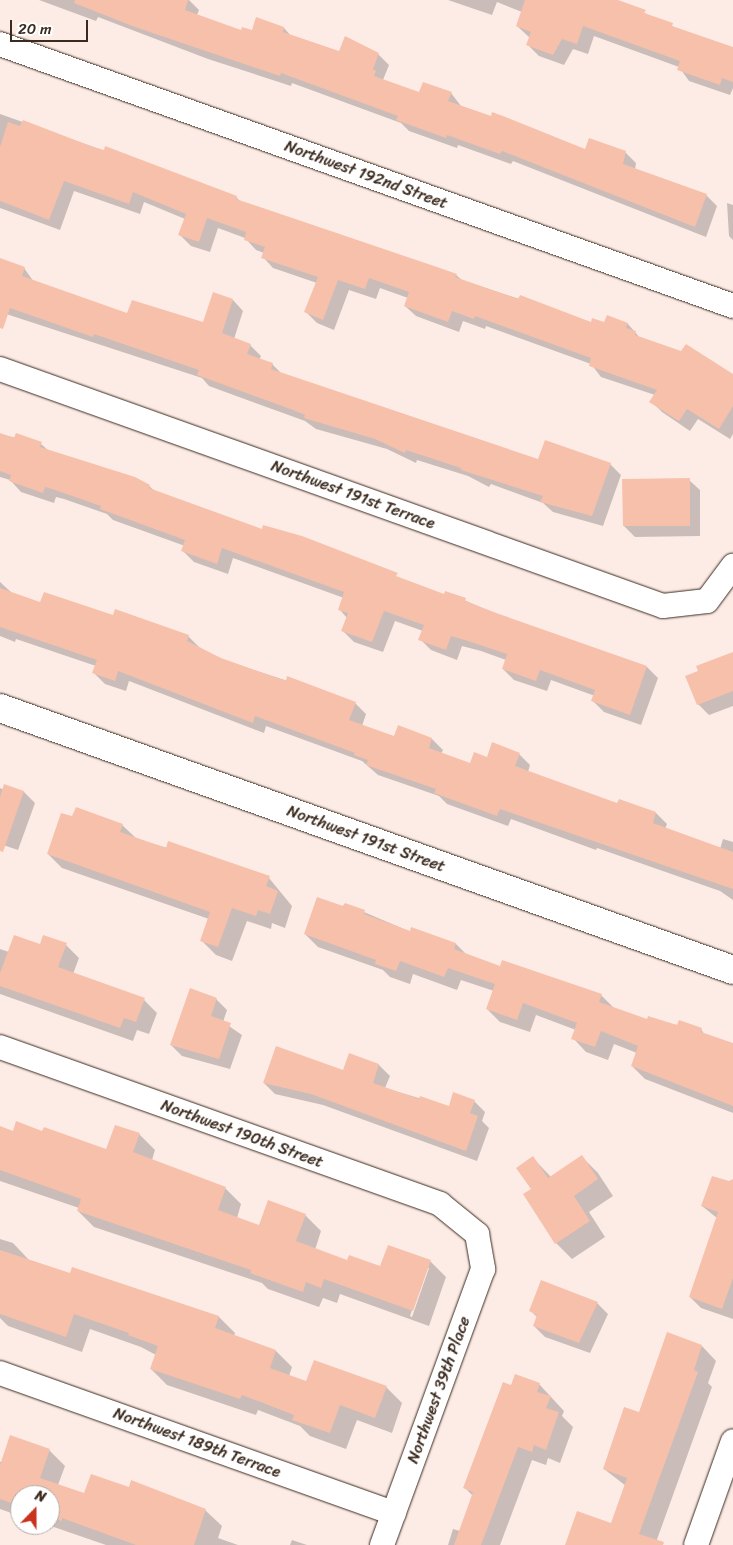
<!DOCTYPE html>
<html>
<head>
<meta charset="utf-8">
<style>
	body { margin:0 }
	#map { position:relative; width:733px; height:1545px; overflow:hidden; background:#fdece6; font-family:Sriracha,sans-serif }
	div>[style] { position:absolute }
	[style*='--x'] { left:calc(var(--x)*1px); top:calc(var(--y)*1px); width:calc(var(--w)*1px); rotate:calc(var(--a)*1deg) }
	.shadow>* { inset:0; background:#0003 }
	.building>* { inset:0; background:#f7c0ab }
	.roads { filter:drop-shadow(0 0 1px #3b2a1e) drop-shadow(0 0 1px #3b2a1e) }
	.street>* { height:24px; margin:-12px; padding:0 12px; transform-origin:12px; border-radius:12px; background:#fff }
	.secondary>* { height:28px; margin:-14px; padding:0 14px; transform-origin:14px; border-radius:14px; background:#fff }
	span { translate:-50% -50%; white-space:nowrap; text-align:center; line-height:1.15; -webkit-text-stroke:4px #fff; paint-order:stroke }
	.street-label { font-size:16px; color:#3b2a1e }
	.north { position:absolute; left:10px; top:1485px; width:50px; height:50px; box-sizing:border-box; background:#fff; border:1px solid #b1aaa5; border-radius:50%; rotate:22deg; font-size:14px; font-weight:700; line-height:20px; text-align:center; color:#3b2a1e }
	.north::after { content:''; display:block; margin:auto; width:18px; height:22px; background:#c8321e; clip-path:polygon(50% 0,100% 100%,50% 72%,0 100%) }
	.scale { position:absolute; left:10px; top:20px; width:78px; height:22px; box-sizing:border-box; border:2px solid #3b2a1e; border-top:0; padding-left:6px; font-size:15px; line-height:18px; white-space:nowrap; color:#3b2a1e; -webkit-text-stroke:4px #fff; paint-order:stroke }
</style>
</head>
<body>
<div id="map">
	<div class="shadow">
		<div style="clip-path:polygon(39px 0,189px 0,199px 10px,197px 15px,242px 32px,284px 28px,292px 37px,340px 53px,378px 54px,389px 65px,383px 80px,420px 94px,451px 93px,461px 106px,586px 150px,625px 152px,636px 163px,635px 170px,706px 195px,717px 206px,706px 237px,513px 161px,511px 164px,458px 145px,457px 148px,409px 131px,401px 123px,292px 83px,291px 86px,208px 59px,98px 17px,96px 21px)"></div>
		<div style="clip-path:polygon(448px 0,598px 0,626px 4px,676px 28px,733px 49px,733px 88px,730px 95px,689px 81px,679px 67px,594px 36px,588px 54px,573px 49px,564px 65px,539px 56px,528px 45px,530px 38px,517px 26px,522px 12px,497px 2px,492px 15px)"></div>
		<div style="clip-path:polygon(0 114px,236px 197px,241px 202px,456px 275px,462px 280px,592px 323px,605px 324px,607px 317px,628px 324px,640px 338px,733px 375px,733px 434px,730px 439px,698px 419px,690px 431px,662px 412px,651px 401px,655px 395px,601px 377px,591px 364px,486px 326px,485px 329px,463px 321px,459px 332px,416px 316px,405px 306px,408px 298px,380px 288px,376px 299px,349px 290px,334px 330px,317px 323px,306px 312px,317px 283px,273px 268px,263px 257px,264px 253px,256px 250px,245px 238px,218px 228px,210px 252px,191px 246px,180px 235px,185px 219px,144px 202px,140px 214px,74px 191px,60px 230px,0 208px)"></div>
		<div style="clip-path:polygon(727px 203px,733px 205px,733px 240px,729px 236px)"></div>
		<div style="clip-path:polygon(0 259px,24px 268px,34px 282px,128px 315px,204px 323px,233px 300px,243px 311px,234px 339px,250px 345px,261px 356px,259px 360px,272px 364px,282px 374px,539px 461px,610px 464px,621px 475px,603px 526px,553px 512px,543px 503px,491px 484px,489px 487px,468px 476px,417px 460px,416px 463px,387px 449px,316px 429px,305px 421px,209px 386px,202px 378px,0 312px)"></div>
		<div style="clip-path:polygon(0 434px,41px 444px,49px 451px,149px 486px,156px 492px,445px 596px,446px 592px,498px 615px,647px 667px,658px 678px,641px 725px,604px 712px,593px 701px,595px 696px,551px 680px,547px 691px,514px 680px,503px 669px,506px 660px,481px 651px,462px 646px,457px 660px,431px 650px,420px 639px,423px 631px,395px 621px,383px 652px,354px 642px,343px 631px,347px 618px,340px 610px,344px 598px,233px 558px,228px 574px,194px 562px,183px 551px,185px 546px,113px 520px,107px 514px,64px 499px,56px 497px,54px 503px,21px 492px,10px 480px,0 477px)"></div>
		<div style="clip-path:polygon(689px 480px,700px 490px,700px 536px,635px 537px,624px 526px)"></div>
		<div style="clip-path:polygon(0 582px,12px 593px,41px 604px,114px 617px,188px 636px,199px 647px,220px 659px,355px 703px,366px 714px,362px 726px,395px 737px,432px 739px,443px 750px,441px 754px,471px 764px,519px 754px,530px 765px,528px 772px,618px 805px,656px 813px,667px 824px,665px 829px,720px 849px,723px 839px,733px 842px,733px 900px,720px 891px,597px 848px,596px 850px,511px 819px,508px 826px,447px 804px,439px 796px,378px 775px,362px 761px,266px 726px,264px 733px,129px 681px,126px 691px,105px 684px,94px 673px,96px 666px,16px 639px,15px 642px,0 636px)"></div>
		<div style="clip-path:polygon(733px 654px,733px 706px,709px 715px,698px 704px)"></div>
		<div style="clip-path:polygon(5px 786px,24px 792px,35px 803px,18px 850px,0 844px,0 788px,4px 790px)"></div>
		<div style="clip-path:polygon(122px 825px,137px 839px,269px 878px,292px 906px,285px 928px,272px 923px,271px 929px,247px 921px,232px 961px,216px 955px,201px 940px,209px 919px,62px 868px,48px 854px)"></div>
		<div style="clip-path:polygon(345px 904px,411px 932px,412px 928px,456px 944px,467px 955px,501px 968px,601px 995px,614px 1008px,648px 1020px,701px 1029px,733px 1080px,733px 1113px,645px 1079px,632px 1066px,637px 1053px,614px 1044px,608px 1060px,586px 1052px,573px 1038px,576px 1030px,536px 1015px,530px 1032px,500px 1022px,487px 1009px,494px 991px,461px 980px,457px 990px,413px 974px,410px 984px,390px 977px,383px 970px,318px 947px,305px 934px)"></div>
		<div style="clip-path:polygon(41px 945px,66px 945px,79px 958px,73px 974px,144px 1000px,157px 1013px,149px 1034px,137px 1030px,133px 1041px,0 994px,0 949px,9px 952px)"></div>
		<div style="clip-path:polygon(216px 999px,227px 1010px,223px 1022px,242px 1035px,230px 1069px,182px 1056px,171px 1045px)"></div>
		<div style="clip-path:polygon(350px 1055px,379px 1065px,390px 1076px,385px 1088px,449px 1107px,474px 1101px,485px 1112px,482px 1121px,489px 1128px,477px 1161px,323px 1105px,275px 1094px,264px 1083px,344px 1071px)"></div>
		<div style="clip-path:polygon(evenodd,0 1127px,13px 1132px,43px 1132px,107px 1151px,139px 1134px,155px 1150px,152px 1160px,225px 1188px,241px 1204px,237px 1218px,260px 1226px,305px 1215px,321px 1231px,315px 1250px,348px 1262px,381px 1267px,430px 1261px,446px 1277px,429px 1326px,340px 1294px,337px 1303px,323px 1298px,319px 1307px,268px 1289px,262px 1283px,94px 1227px,78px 1211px,79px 1208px,0 1181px,0 1127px,427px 1268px,429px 1268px,412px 1317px,410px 1316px,427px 1268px)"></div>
		<div style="clip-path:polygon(582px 1157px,598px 1173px,613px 1196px,589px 1212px,605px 1237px,572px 1259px,556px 1243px,524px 1195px,532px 1190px,533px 1158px,551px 1177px)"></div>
		<div style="clip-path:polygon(733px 1184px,733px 1319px,701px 1308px,690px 1297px,717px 1218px,702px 1206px)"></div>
		<div style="clip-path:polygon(0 1239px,13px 1243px,29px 1260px,71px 1274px,73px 1268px,219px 1317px,235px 1333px,234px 1336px,276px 1351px,292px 1367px,289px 1376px,307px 1382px,386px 1387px,402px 1403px,392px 1433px,357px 1420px,346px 1449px,310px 1436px,300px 1426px,258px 1410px,256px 1415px,167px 1385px,151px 1369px,156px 1355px,141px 1347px,90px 1329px,82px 1352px,8px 1326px,0 1318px)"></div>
		<div style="clip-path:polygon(597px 1303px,608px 1314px,590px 1353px,545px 1337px,534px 1326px,538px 1318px,531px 1311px)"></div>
		<div style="clip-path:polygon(702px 1346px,716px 1361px,708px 1383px,712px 1387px,655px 1545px,572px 1545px,611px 1525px,626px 1486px,604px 1469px,640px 1414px)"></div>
		<div style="clip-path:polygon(539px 1384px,564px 1411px,562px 1416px,573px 1427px,560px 1463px,548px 1458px,546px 1465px,532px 1460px,500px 1545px,448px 1545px,453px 1529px,460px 1531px,473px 1496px,465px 1488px,511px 1386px)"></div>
		<div style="clip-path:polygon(49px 1450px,65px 1466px,58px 1485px,85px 1495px,129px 1489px,205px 1510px,222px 1526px,218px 1538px,238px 1545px,106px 1545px,48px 1525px,50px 1495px,20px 1495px,20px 1516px,0 1509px,0 1462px)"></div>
		<div style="clip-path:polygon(292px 1540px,307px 1545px,290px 1545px)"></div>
	</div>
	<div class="building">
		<div style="clip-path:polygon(75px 0,188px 0,185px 10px,241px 30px,242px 27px,252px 30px,256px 17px,284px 27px,283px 32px,339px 51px,345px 36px,379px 53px,373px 69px,376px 71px,374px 76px,419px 92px,423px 82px,452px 92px,448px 101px,491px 116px,492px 112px,503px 116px,585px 149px,589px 138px,626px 151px,623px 164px,707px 194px,695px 227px,502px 151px,500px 154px,447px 135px,446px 138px,396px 120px,398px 116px,281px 73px,280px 76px,135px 27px,74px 3px)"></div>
		<div style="clip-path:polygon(525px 0,618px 0,646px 10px,644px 13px,673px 23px,672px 26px,733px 47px,733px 82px,722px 78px,720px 85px,677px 70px,680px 61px,583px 26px,577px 44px,562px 39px,553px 55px,526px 45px,531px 32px,516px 26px)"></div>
		<div style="clip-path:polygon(23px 120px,93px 147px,104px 150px,105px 146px,237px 196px,236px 199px,437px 267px,457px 274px,455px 277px,518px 299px,520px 295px,591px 322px,592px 318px,604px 322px,607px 315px,628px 323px,626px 328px,636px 331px,635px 335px,681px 351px,686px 344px,733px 374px,733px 406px,719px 429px,687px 409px,679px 421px,649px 402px,657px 390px,589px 366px,591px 358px,475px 316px,474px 319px,452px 311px,448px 322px,404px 306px,409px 292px,369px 278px,365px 289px,338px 280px,323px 320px,304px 312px,318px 277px,261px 258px,265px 247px,244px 240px,246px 232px,207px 218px,199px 242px,178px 235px,186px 214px,133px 192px,129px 204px,64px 181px,49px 220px,16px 207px,0 201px,0 147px,8px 122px,20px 126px)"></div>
		<div style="clip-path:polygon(0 258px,25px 267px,22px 276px,127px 313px,132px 300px,203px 322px,213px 292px,233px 299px,222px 333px,251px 344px,247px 354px,273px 363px,271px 369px,538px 459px,545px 440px,611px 463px,592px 516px,540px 502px,543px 496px,461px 470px,461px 468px,406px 450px,405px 453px,375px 439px,304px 418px,305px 415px,293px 410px,197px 375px,199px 370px,94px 334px,93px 337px,10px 308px,3px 329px,0 328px)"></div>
		<div style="clip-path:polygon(0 433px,14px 438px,16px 433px,42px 442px,40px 447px,135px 477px,150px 485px,149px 488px,262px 529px,263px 525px,302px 536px,398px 573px,396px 576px,444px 594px,445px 591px,466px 598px,465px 601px,499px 614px,647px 666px,630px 715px,591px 701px,595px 690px,540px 670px,536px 681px,502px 669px,507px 654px,468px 641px,451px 636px,446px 650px,418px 640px,424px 625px,384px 611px,372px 642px,341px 631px,348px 613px,338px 610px,344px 592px,222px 548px,217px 564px,181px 551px,185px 540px,100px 509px,101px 506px,52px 489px,45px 487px,43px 493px,9px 481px,11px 475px,0 471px)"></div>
		<div style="clip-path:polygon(690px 478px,690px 526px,623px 526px,622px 479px)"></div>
		<div style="clip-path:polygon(0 588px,40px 602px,44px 592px,113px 615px,115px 609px,189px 635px,187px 641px,221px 658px,286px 681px,287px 676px,356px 702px,349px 720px,394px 736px,398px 725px,432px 738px,429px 748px,470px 763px,474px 752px,487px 757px,492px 742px,520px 753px,515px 766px,617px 803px,619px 799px,656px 812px,653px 823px,733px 852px,733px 889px,500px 809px,497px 816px,434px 793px,436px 789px,366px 765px,368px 760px,354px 755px,355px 753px,255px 716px,253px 723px,118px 671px,115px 681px,92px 673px,97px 660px,0 627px)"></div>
		<div style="clip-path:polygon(733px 652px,733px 691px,697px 705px,685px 676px,698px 671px,696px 666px)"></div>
		<div style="clip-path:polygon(4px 784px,24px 791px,3px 852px,0 851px,0 797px)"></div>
		<div style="clip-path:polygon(76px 807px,123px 824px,120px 832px,166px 848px,168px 841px,270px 876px,266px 886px,278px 891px,270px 914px,258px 910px,256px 916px,232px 908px,218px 947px,200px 941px,210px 912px,47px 854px,61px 813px,72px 816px)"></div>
		<div style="clip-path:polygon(317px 897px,343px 906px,345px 903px,365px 910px,364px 914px,410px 931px,411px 927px,456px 943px,454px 949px,500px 966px,502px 960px,602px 994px,599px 1002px,647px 1019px,648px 1016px,677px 1025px,679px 1020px,702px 1028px,701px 1032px,733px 1043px,733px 1106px,631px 1066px,638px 1046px,601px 1031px,595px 1047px,571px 1039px,577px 1023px,523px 1003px,517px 1020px,486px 1009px,495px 984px,448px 968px,444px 977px,400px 961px,396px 971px,375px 964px,376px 960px,304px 934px)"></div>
		<div style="clip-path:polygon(14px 935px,40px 944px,43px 935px,67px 943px,58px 967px,145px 998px,136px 1022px,124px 1018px,120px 1028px,0 986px,0 973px)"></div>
		<div style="clip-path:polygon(190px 988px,217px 998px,211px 1016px,231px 1023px,219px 1059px,170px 1045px)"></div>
		<div style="clip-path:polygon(276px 1046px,343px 1070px,349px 1053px,379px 1064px,373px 1083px,419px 1099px,420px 1096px,449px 1106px,453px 1092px,475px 1100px,470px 1113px,478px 1116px,466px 1151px,311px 1094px,263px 1083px)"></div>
		<div style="clip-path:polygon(16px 1121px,42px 1131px,44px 1127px,106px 1149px,115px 1125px,140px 1133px,133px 1152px,226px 1187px,218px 1210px,259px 1225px,268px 1200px,306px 1214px,296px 1241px,347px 1260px,349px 1255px,380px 1266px,388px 1245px,431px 1260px,413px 1311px,324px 1279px,321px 1288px,306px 1282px,303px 1292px,250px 1273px,251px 1270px,77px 1211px,81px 1199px,0 1170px,0 1126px,13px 1131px)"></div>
		<div style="clip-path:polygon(582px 1155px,598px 1179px,574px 1196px,590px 1221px,555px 1244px,523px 1194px,531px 1189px,516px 1168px,533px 1156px,548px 1178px)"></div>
		<div style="clip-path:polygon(712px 1176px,729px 1181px,733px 1179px,733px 1278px,722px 1309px,689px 1297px,718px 1212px,701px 1206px)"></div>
		<div style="clip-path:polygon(0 1250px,70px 1273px,72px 1267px,219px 1316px,215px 1328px,276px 1350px,270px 1368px,306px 1381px,314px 1360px,387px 1386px,375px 1418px,340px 1405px,330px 1433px,292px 1420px,294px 1415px,242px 1395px,240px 1399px,150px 1369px,158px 1346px,128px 1335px,129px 1333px,74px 1314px,66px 1337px,0 1314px)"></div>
		<div style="clip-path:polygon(541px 1280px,598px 1302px,579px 1343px,533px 1326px,537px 1315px,529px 1311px)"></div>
		<div style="clip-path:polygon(667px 1332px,702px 1345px,694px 1370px,698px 1372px,639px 1534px,664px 1542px,663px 1545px,565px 1545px,577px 1511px,611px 1523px,627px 1478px,603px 1469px,624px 1407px,639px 1412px)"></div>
		<div style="clip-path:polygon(515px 1374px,540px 1383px,537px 1392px,551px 1396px,546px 1408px,559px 1412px,546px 1450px,534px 1445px,532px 1452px,518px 1447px,481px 1545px,454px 1545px,473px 1492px,463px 1488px,503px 1382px,511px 1385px)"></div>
		<div style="clip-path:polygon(10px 1435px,50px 1449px,40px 1478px,84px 1493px,91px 1474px,129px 1487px,131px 1480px,206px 1509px,194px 1545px,136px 1545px,62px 1518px,62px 1521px,50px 1517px,50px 1495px,20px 1495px,20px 1506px,0 1499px,0 1465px)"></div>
	</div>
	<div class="roads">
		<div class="street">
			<div style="--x:0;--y:44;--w:778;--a:19.67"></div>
			<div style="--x:0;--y:369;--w:704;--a:19.67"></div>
			<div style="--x:663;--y:606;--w:44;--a:-6.5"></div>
			<div style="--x:707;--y:601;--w:44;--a:-53.4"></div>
			<div style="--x:0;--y:1047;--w:467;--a:19.6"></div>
			<div style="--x:440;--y:1204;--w:48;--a:39"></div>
			<div style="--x:477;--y:1234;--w:36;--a:80"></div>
			<div style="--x:483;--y:1269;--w:294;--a:110.1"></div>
			<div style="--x:0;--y:1373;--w:418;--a:19.6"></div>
			<div style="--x:696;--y:1545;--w:110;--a:-70.4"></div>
		</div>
		<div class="secondary">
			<div style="--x:0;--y:708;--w:778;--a:19.67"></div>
		</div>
	</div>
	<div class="street-label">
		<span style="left:366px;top:175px;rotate:20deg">Northwest 192nd Street</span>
		<span style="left:353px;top:495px;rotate:20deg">Northwest 191st Terrace</span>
		<span style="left:366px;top:839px;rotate:20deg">Northwest 191st Street</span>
		<span style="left:242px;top:1134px;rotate:20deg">Northwest 190th Street</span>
		<span style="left:439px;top:1390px;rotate:-70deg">Northwest 39th Place</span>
		<span style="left:197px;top:1443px;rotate:20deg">Northwest 189th Terrace</span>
	</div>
	<div class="north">N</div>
	<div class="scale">20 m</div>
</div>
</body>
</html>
